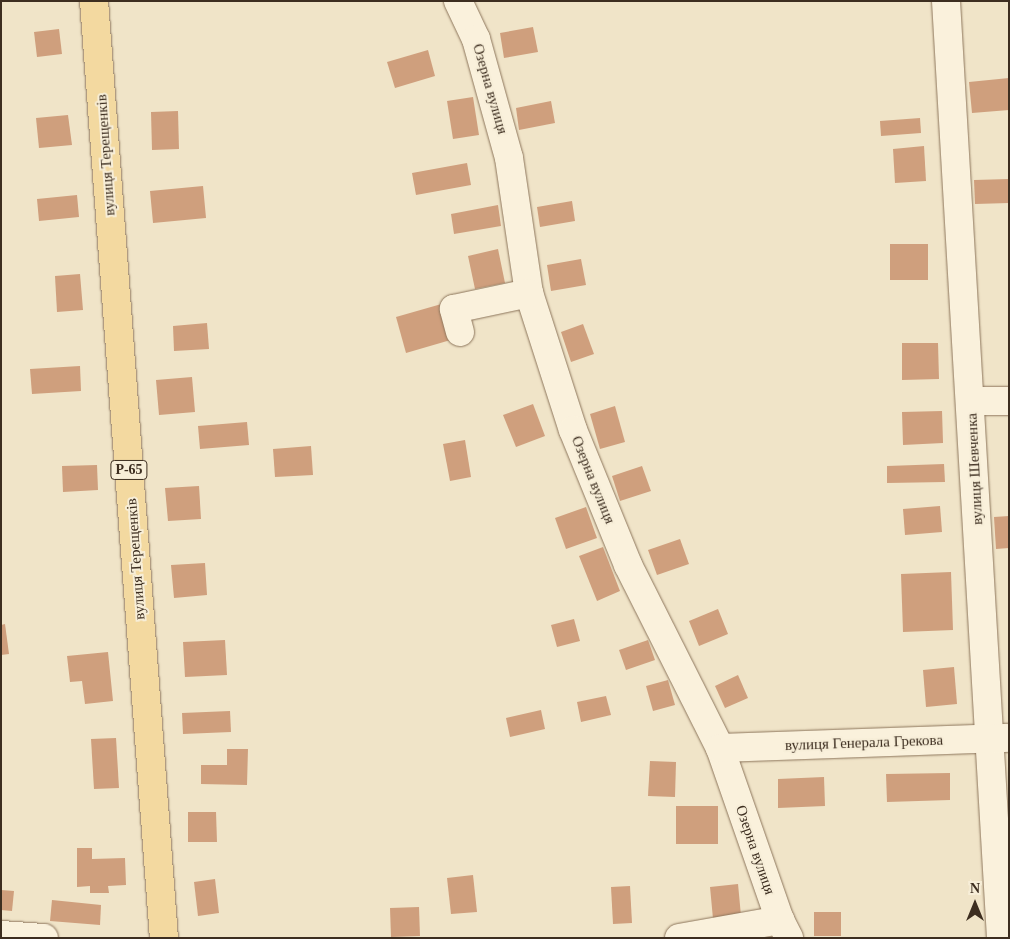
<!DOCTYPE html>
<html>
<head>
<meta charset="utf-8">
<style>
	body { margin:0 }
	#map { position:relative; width:1010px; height:939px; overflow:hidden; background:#f0e4c8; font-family:"Times New Roman",serif }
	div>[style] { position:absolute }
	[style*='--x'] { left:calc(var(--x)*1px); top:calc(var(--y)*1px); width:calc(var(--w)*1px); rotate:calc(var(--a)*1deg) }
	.building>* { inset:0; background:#cf9f7d }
	.roads { filter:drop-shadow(0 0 1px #8d765c) drop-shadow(0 0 1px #8d765c) }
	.minor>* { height:28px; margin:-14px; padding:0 14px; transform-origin:14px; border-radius:14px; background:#faf1dc }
	.major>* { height:28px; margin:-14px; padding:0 14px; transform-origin:14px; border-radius:14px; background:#f3d9a0 }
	span { translate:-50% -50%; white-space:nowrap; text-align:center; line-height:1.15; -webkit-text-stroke:4px #f7eed8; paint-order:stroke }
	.shield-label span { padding:1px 4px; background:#f7eed8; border:1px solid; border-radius:4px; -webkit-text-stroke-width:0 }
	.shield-label { font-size:14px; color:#3d2e20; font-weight:700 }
	.street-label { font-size:15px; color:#3d2e20 }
	.frame { position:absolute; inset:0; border:2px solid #3d2e20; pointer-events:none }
	.north { position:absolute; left:950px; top:879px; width:50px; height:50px; -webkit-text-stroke:4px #f7eed8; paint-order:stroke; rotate:0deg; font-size:14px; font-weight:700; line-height:20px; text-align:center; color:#3d2e20 }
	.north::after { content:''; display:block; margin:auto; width:18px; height:22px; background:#3d2e20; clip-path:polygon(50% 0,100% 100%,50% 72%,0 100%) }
</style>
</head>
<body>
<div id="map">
	<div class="building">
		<div style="clip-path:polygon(533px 27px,538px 52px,504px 58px,500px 33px)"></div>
		<div style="clip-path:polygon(59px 29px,62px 54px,37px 57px,34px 32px)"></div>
		<div style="clip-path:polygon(428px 50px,435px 76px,395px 88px,387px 62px)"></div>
		<div style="clip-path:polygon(1009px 78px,1009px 110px,972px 113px,969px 82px)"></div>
		<div style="clip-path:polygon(473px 97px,479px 135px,453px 139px,447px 101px)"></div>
		<div style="clip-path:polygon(551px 101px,555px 123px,519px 130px,516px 108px)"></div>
		<div style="clip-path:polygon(178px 111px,179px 149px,152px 150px,151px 112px)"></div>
		<div style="clip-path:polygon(68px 115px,72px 145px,39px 148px,36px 118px)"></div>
		<div style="clip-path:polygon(920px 118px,921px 133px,881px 136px,880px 121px)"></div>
		<div style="clip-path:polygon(924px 146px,926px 181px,895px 183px,893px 149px)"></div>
		<div style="clip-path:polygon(467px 163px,471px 185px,416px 195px,412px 173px)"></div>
		<div style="clip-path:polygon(1009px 179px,1009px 203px,975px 204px,974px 180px)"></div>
		<div style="clip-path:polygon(203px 186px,206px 218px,153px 223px,150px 191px)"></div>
		<div style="clip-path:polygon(77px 195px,79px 217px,39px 221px,37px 199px)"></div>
		<div style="clip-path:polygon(572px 201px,575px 221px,540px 227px,537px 207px)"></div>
		<div style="clip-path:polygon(498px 205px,501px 226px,454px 234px,451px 214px)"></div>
		<div style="clip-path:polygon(890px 244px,928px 244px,928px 280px,890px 280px)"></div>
		<div style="clip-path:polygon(498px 249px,505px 283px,475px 289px,468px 256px)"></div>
		<div style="clip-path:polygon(581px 259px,586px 285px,551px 291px,547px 265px)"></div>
		<div style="clip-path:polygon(80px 274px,83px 310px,57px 312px,55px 276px)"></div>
		<div style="clip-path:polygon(445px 303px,454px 339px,406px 353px,396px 317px)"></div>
		<div style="clip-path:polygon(207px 323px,209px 349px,174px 351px,173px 326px)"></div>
		<div style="clip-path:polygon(583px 324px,594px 354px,571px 362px,561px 332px)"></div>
		<div style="clip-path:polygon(902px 343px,938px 343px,939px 379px,902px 380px)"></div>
		<div style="clip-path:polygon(80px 366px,81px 391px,32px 394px,30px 369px)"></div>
		<div style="clip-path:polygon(192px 377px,195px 412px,159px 415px,156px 380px)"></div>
		<div style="clip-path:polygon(533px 404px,545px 436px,516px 447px,503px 415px)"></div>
		<div style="clip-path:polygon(615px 406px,625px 442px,600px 449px,590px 414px)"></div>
		<div style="clip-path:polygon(942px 411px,943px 443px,903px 445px,902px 412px)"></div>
		<div style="clip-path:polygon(247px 422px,249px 445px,200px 449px,198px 426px)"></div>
		<div style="clip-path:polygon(465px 440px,471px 477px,450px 481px,443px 444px)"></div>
		<div style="clip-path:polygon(311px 446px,313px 475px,275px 477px,273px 449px)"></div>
		<div style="clip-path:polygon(944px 464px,945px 482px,887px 483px,887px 466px)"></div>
		<div style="clip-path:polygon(97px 465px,98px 490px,63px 492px,62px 466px)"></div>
		<div style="clip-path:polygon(642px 466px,651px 491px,620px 501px,612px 476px)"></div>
		<div style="clip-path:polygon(199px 486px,201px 519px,168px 521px,165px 488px)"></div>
		<div style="clip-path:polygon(940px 506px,942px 532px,905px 535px,903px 509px)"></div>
		<div style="clip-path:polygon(586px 507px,597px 538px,566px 549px,555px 518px)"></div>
		<div style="clip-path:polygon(1009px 516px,1009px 548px,996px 549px,994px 517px)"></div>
		<div style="clip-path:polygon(680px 539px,689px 564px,657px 575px,648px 550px)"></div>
		<div style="clip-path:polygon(603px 547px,620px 591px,597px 601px,579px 556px)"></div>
		<div style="clip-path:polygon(205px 563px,207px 595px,174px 598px,171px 565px)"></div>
		<div style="clip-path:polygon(951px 572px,953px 630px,903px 632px,901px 574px)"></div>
		<div style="clip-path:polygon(718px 609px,728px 634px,699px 646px,689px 621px)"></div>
		<div style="clip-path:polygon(574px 619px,580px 641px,557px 647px,551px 625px)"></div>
		<div style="clip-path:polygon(5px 624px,9px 654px,1px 655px,1px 625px)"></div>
		<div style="clip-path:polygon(225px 640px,227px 675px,185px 677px,183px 642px)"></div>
		<div style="clip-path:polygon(648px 640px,655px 660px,626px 670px,619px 650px)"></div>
		<div style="clip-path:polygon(108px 652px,113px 701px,85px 704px,82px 681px,70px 682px,67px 656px)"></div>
		<div style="clip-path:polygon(954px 667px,957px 704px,926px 707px,923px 670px)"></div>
		<div style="clip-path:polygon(738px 675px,748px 698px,725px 708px,715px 686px)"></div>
		<div style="clip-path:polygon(668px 680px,675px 705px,653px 711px,646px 686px)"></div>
		<div style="clip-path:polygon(606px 696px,611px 715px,581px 722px,577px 702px)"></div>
		<div style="clip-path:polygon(541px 710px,545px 729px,510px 737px,506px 718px)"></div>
		<div style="clip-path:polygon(230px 711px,231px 732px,183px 734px,182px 713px)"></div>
		<div style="clip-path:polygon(116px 738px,119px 788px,94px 789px,91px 739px)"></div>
		<div style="clip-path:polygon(227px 749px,248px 749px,247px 785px,201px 784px,201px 765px,227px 765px)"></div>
		<div style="clip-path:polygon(650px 761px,676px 762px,675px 797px,648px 796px)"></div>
		<div style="clip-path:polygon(950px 773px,950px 800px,887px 802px,886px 774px)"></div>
		<div style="clip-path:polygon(824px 777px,825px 806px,778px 808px,778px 779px)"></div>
		<div style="clip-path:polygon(676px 806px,718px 806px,718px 844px,676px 844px)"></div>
		<div style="clip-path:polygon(188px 812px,216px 812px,217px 842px,188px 842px)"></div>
		<div style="clip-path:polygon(77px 848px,92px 848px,92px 859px,125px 858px,126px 885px,108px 886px,109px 893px,90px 893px,90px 886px,77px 887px)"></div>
		<div style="clip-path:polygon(473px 875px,477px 912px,451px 914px,447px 878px)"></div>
		<div style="clip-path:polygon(215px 879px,219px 913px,198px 916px,194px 882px)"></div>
		<div style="clip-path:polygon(738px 884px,741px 916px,713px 919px,710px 887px)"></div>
		<div style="clip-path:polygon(630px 886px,632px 923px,613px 924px,611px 887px)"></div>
		<div style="clip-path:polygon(1px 890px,14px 891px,12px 911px,1px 910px)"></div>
		<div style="clip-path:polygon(52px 900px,101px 905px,100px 925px,50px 921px)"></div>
		<div style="clip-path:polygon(419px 907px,420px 936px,391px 937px,390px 908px)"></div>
		<div style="clip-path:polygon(814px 912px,841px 912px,841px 936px,814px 936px)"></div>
	</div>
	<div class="roads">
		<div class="minor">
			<div style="--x:458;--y:1;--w:42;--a:64.7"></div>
			<div style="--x:476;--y:39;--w:123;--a:74.5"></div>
			<div style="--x:509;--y:158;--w:136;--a:81.6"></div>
			<div style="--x:529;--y:293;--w:144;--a:72.2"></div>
			<div style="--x:573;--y:430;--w:146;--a:67.8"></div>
			<div style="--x:628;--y:565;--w:205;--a:63.3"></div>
			<div style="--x:720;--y:748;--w:182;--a:70.8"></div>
			<div style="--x:780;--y:920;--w:20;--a:63"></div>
			<div style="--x:946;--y:1;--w:939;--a:86.64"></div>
			<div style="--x:460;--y:332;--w:24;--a:-105"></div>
			<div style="--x:454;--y:309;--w:77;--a:-12"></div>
			<div style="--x:971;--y:401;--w:38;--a:0"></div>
			<div style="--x:720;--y:748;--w:288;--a:-2"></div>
			<div style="--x:1;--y:935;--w:43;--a:4"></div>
			<div style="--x:679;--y:938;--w:103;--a:-10.1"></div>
		</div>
		<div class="major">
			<div style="--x:94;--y:1;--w:940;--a:85.73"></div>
		</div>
	</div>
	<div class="shield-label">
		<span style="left:129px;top:470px">Р-65</span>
	</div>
	<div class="street-label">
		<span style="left:490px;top:89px;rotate:74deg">Озерна вулиця</span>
		<span style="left:106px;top:155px;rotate:-94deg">вулиця Терещенків</span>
		<span style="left:975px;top:469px;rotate:-93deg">вулиця Шевченка</span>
		<span style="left:593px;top:480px;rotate:68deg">Озерна вулиця</span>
		<span style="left:136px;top:559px;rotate:-94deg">вулиця Терещенків</span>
		<span style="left:864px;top:743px;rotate:-2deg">вулиця Генерала Грекова</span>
		<span style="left:755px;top:850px;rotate:71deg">Озерна вулиця</span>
	</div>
	<div class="frame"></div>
	<div class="north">N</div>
</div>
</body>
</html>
